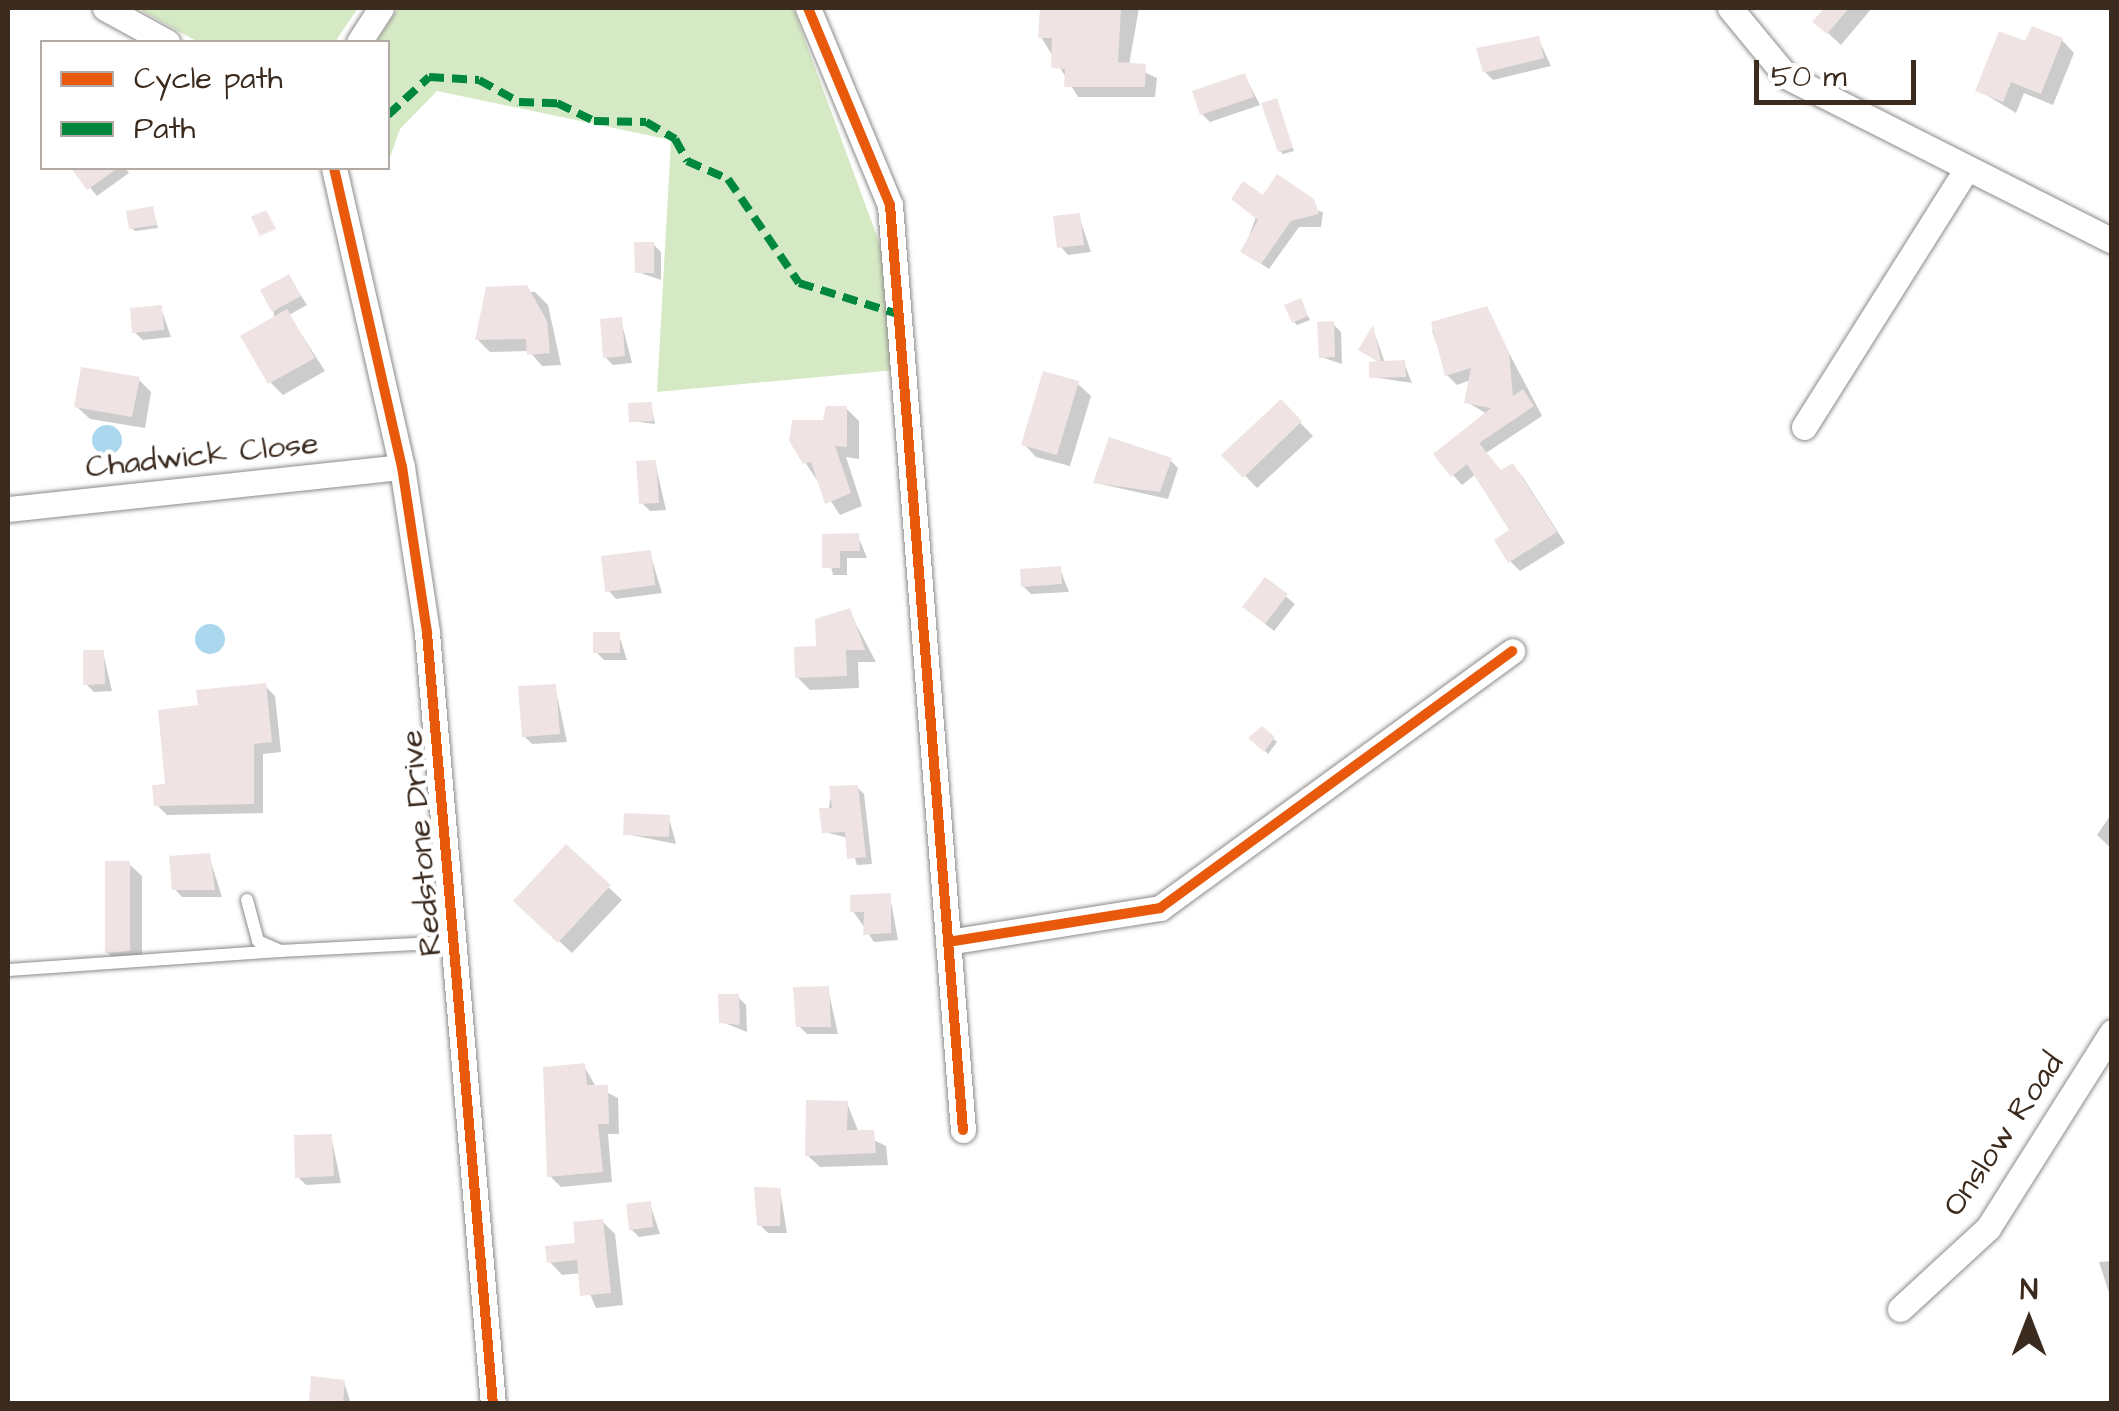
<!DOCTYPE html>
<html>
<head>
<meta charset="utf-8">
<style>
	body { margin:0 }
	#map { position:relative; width:2119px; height:1411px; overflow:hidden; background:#fff; font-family:"Architects Daughter",sans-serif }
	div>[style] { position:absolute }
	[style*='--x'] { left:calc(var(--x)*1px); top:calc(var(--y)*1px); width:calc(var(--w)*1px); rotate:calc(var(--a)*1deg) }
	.green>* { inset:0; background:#d4e9c4 }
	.water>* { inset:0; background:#aad6ee }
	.round { border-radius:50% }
	.shadow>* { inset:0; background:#0003 }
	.building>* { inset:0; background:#efe4e3 }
	.roads { filter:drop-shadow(0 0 2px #8e8b88) drop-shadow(0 0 2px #8e8b88) }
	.service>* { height:12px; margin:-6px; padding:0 6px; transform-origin:6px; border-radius:6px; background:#fff }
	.minor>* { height:25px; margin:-12.5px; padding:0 12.5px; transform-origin:12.5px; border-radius:12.5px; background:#fff }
	.quiet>* { height:8px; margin-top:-4px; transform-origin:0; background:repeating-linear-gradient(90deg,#00873e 0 15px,transparent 0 23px) }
	.cycleway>* { height:10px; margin:-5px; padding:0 5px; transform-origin:5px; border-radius:5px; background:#e8590c }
	span { translate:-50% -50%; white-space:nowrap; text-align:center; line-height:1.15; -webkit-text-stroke:9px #fff; paint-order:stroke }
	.street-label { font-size:32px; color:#3b2a1e }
	.frame { position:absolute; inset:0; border:10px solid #3b2a1e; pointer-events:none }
	.legend { position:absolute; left:40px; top:40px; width:350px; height:130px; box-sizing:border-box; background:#fff; border:2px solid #b1aaa5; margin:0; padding:12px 18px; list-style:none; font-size:30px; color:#3b2a1e }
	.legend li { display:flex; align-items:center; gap:20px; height:50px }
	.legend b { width:50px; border:2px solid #b1aaa5 }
	.north { position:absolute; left:1979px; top:1271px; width:100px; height:100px; -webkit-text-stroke:8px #fff; paint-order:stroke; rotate:0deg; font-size:28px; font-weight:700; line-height:40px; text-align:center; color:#3b2a1e }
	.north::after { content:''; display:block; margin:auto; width:35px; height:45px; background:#3b2a1e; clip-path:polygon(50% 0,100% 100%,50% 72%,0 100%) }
	.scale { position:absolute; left:1754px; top:60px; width:162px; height:45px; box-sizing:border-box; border:5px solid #3b2a1e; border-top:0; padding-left:12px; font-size:30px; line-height:35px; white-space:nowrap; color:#3b2a1e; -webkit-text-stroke:8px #fff; paint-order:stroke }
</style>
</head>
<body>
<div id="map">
	<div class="green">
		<div style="clip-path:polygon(137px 8px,358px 8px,335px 42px,198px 42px)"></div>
		<div style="clip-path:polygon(398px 8px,793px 8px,881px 247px,895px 370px,657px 392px,671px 140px,437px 91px,400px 129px,388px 163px,388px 42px,376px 42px)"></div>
	</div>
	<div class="water">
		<div class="round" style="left:92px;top:425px;width:30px;height:30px"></div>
		<div class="round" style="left:195px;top:624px;width:30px;height:30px"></div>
	</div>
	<div class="shadow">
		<div style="clip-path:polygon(1043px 8px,1139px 8px,1129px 65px,1157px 78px,1155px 97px,1078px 97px,1041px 37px)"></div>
		<div style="clip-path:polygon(1827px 8px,1872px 8px,1841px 45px,1816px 22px)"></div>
		<div style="clip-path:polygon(1538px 38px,1551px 66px,1493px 80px,1485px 72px)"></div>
		<div style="clip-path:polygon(2062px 40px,2074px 53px,2053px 105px,2024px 93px,2016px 113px,1978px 90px)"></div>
		<div style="clip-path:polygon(1245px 76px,1260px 105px,1210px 122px,1202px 114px)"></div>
		<div style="clip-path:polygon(1276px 101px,1294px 151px,1283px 154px,1280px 151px)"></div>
		<div style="clip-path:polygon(74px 168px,125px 168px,129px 173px,97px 196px)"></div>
		<div style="clip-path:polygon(1263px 198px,1323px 212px,1321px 227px,1299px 227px,1269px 269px,1243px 252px)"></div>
		<div style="clip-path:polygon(153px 209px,158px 228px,135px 231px,131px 228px)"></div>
		<div style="clip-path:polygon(1079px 216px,1091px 252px,1068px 255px,1060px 246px)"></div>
		<div style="clip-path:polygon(653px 244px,661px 252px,661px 280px,638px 272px)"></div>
		<div style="clip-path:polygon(289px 277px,307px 305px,289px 315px,325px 371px,283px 395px,270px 382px,274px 311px)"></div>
		<div style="clip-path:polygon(488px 289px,535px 292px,548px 305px,561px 365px,542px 366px,529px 351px,490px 352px,478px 340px)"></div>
		<div style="clip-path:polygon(1300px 301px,1310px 320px,1297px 325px,1294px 322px)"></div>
		<div style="clip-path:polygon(161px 308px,171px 337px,143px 340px,134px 332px)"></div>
		<div style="clip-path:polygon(1486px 309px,1542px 416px,1486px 453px,1502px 473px,1512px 466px,1522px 476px,1565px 543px,1520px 571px,1510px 561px,1512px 531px,1476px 474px,1462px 485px,1453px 475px,1487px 414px,1467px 402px,1471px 380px,1457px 385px,1447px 375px,1432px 330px)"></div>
		<div style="clip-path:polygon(621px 320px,632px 363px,613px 365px,605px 357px)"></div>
		<div style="clip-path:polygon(1333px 324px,1341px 332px,1342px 364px,1321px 357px)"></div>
		<div style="clip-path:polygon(1373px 329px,1385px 363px,1404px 363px,1412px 383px,1372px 377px,1381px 364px,1361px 349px)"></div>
		<div style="clip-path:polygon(138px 379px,151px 392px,145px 428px,90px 419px,77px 407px)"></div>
		<div style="clip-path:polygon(1078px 384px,1091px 396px,1070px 466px,1036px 457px,1024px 444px)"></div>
		<div style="clip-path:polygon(1280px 402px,1313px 436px,1257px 488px,1225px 455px)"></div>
		<div style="clip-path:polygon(651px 405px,655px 424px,631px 421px)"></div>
		<div style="clip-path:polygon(846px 408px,859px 421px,859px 459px,846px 457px,862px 506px,840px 515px,805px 462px,825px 423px)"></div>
		<div style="clip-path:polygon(1170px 460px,1178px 468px,1168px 499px,1096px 483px)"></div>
		<div style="clip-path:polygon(655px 462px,666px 510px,650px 511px,642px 503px)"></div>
		<div style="clip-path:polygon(824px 536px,858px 536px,867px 558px,847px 558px,847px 575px,833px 575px)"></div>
		<div style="clip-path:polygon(650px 553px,662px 593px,616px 599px,608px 590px)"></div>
		<div style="clip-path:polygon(1060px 569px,1069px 592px,1031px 594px,1023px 586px)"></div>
		<div style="clip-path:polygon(1266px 580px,1295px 604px,1274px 631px,1253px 614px)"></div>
		<div style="clip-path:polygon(849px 611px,876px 662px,858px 662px,859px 688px,810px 690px,797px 677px)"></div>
		<div style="clip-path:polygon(619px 635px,627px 660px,604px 660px,596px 652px)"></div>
		<div style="clip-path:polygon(103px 652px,112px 691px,94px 692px,86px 684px)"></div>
		<div style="clip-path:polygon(265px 686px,275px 696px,281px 752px,263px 754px,263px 813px,167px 815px,157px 805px,200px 708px)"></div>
		<div style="clip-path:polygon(555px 686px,567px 742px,532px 744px,524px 736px)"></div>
		<div style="clip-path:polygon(1262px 729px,1277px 742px,1268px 754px,1252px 738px)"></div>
		<div style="clip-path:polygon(857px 787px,864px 794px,872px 864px,857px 865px,848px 838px,825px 832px,832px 789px)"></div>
		<div style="clip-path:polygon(2112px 813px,2112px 849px,2097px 835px)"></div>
		<div style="clip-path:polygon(669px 818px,676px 844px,626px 834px)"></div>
		<div style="clip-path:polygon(566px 847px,622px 900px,572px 953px,529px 913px)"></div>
		<div style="clip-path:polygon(209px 856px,222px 897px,182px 897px,174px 888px)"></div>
		<div style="clip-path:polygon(129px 864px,142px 876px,142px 963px,120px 965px,107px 952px)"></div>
		<div style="clip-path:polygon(890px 896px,898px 940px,874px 942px,853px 911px)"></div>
		<div style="clip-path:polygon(828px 989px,838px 1034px,807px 1034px,798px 1025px)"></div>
		<div style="clip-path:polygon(738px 997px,746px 1005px,747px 1032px,722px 1022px)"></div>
		<div style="clip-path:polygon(584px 1066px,596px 1087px,618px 1098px,619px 1134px,608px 1134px,612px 1182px,561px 1187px,550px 1176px)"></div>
		<div style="clip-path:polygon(847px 1103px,859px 1133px,886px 1146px,888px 1165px,820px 1167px,807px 1155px)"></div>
		<div style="clip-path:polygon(331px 1136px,341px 1183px,306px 1185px,298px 1177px)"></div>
		<div style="clip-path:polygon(780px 1190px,787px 1233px,768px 1233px,760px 1225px)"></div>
		<div style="clip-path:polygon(650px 1204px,660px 1234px,639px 1237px,631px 1229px)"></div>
		<div style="clip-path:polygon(602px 1221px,615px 1234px,623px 1305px,596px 1308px,581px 1273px,562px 1275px,550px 1262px)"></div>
		<div style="clip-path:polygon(2112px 1261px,2112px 1302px,2099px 1262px)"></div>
		<div style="clip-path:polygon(344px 1382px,351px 1404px,311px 1400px)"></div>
	</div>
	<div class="building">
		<div style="clip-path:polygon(1040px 8px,1121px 8px,1118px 62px,1146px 64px,1145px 87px,1064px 87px,1065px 69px,1051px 68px,1052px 38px,1038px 38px)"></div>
		<div style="clip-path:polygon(1824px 8px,1849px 8px,1827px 34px,1812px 22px)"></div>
		<div style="clip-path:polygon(2032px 26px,2063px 38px,2041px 94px,2011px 82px,2003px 102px,1975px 91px,1999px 31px,2025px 41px)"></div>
		<div style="clip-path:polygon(1539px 36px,1544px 58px,1483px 73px,1476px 48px)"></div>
		<div style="clip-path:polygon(1245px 73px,1254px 97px,1200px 115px,1192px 91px)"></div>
		<div style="clip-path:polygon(1277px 98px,1293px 148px,1278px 152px,1261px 103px)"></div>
		<div style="clip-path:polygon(71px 168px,118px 168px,87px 190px)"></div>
		<div style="clip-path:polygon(1277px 174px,1314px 199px,1319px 214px,1291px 221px,1261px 264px,1240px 252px,1258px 220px,1231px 199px,1243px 181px,1263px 195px)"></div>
		<div style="clip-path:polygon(153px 206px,157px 225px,129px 229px,126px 211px)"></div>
		<div style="clip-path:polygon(266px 210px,276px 229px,260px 236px,251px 217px)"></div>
		<div style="clip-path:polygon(1080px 213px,1084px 245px,1057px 248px,1053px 216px)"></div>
		<div style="clip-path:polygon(634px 242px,654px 242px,654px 273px,635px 273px)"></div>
		<div style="clip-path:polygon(289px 274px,301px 296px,272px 312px,260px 290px)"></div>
		<div style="clip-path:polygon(527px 285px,547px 321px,550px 353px,527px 355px,526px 339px,475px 340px,486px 287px)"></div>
		<div style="clip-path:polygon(1301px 298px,1308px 316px,1292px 323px,1284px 305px)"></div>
		<div style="clip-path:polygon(162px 305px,164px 330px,132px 333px,130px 308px)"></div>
		<div style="clip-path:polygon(1487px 306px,1509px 352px,1513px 396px,1523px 389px,1534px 406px,1479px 443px,1501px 470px,1513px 463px,1557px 532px,1508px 563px,1494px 540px,1509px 530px,1467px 464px,1451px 477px,1433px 454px,1491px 408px,1464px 403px,1471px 368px,1445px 376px,1431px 322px)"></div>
		<div style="clip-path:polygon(287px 309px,315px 358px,268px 384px,240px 336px)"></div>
		<div style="clip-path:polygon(622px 317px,625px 356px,603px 358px,600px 319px)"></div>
		<div style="clip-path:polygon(1334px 321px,1335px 357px,1319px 358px,1317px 322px)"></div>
		<div style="clip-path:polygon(1373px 325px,1381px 361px,1405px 360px,1406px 377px,1369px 378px,1369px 362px,1377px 361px,1358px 350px)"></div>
		<div style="clip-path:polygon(81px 367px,140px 377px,132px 417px,74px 407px)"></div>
		<div style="clip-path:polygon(1043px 371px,1079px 381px,1057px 455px,1021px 445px)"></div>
		<div style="clip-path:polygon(1281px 399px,1302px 421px,1243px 478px,1221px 455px)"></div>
		<div style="clip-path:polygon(652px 402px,653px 421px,629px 422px,628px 403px)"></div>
		<div style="clip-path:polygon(826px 406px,847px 406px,847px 447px,835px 446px,851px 493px,825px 504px,811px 462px,803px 464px,789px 441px,792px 420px,823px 420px)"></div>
		<div style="clip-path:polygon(1109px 437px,1172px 458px,1160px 492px,1093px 483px)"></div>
		<div style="clip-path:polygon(656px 460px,659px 503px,639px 504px,636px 461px)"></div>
		<div style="clip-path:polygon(859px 533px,860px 551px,840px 551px,840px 568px,822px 568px,822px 534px)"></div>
		<div style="clip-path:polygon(651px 550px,655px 585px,605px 592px,601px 556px)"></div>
		<div style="clip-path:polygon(1061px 566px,1062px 584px,1021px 587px,1020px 569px)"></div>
		<div style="clip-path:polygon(1265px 577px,1288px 594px,1265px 624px,1242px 607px)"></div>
		<div style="clip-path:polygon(850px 608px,865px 650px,846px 650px,847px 676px,795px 678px,794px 647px,816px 646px,815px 619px)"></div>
		<div style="clip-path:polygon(593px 632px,620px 632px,620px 653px,593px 653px)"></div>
		<div style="clip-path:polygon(83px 650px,104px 650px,105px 684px,83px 685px)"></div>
		<div style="clip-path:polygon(266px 683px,272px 742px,254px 744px,254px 804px,154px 806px,152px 785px,165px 784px,158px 710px,198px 705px,196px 690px)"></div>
		<div style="clip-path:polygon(556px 684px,560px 734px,522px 737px,518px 686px)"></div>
		<div style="clip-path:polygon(1262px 726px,1275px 737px,1264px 752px,1248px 738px)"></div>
		<div style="clip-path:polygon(858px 785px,866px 857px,847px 859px,845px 832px,822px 833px,819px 808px,832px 808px,829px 786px)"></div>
		<div style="clip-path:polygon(624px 813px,670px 815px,669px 837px,623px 835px)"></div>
		<div style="clip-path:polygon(566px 844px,611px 885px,558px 943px,513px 901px)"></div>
		<div style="clip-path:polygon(210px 853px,215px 890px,172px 890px,169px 856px)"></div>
		<div style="clip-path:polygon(105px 861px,130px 861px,130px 951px,105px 953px)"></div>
		<div style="clip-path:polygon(891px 893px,891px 933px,863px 935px,864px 912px,850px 912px,850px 895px)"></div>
		<div style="clip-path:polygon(829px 986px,831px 1027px,796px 1027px,793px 987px)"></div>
		<div style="clip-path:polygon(718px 994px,739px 994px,740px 1025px,719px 1023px)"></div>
		<div style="clip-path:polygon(585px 1063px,587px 1085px,608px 1085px,609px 1124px,598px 1124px,603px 1172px,547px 1177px,543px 1067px)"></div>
		<div style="clip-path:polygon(806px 1100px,848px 1101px,847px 1130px,874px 1130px,876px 1153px,805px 1156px)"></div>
		<div style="clip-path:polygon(332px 1134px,334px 1176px,295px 1178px,294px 1135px)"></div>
		<div style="clip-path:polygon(754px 1187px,781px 1188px,780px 1226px,757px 1226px)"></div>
		<div style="clip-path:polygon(651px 1201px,653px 1227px,629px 1230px,626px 1204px)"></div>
		<div style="clip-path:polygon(603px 1219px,611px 1293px,580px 1296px,577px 1260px,547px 1263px,545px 1246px,575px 1243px,573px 1222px)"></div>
		<div style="clip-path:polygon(311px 1376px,345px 1380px,343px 1404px,309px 1401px)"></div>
	</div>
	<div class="roads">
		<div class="service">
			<div style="--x:247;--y:900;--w:42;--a:75"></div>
			<div style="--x:258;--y:941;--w:24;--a:24"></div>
			<div style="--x:280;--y:951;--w:174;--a:-3"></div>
			<div style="--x:8;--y:970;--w:273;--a:-4"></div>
		</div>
		<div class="minor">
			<div style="--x:105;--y:8;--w:71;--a:28.7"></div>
			<div style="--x:808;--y:8;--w:213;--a:67.4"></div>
			<div style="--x:890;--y:205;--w:928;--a:85.49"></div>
			<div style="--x:1730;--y:8;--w:88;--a:50.5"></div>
			<div style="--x:1786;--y:76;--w:365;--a:26.8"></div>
			<div style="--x:359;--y:42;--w:40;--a:-57.1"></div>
			<div style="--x:334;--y:168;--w:307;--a:77.2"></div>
			<div style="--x:402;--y:467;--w:168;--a:81.4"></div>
			<div style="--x:427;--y:633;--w:774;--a:85.11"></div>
			<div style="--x:1804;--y:427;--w:306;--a:-57.8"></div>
			<div style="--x:8;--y:509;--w:396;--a:-6.1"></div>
			<div style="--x:948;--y:942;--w:215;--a:-9.1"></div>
			<div style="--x:1160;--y:908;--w:436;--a:-36.1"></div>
			<div style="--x:1900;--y:1309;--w:120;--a:-42.6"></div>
			<div style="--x:1988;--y:1228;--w:232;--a:-57.7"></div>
		</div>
	</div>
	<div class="quiet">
		<div style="--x:388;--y:115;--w:56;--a:-42.8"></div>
		<div style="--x:429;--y:77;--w:50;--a:3.4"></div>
		<div style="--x:479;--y:80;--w:46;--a:28.8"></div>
		<div style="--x:519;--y:102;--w:38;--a:2"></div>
		<div style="--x:557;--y:103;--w:41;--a:25.9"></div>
		<div style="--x:594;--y:121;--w:52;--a:1.1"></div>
		<div style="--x:646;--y:122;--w:34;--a:30"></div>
		<div style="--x:675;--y:139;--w:25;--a:61"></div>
		<div style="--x:687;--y:161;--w:45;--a:23.7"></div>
		<div style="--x:728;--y:179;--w:126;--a:55.7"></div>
		<div style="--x:799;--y:283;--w:104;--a:17.4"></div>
	</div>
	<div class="cycleway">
		<div style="--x:808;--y:8;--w:213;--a:67.4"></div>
		<div style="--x:890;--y:205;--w:928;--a:85.49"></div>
		<div style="--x:334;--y:168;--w:307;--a:77.2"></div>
		<div style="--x:402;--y:467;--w:168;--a:81.4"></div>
		<div style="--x:427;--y:633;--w:774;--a:85.11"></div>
		<div style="--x:948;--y:942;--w:215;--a:-9.1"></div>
		<div style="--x:1160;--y:908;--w:436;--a:-36.1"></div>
	</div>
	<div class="street-label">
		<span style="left:202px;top:456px;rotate:-6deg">Chadwick Close</span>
		<span style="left:422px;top:843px;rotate:-95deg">Redstone Drive</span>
		<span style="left:2004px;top:1135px;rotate:-56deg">Onslow Road</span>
	</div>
	<div class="frame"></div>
	<ul class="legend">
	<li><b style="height:12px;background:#e8590c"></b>Cycle path</li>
	<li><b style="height:12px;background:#00873e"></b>Path</li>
	</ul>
	<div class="north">N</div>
	<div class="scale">50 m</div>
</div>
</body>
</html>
